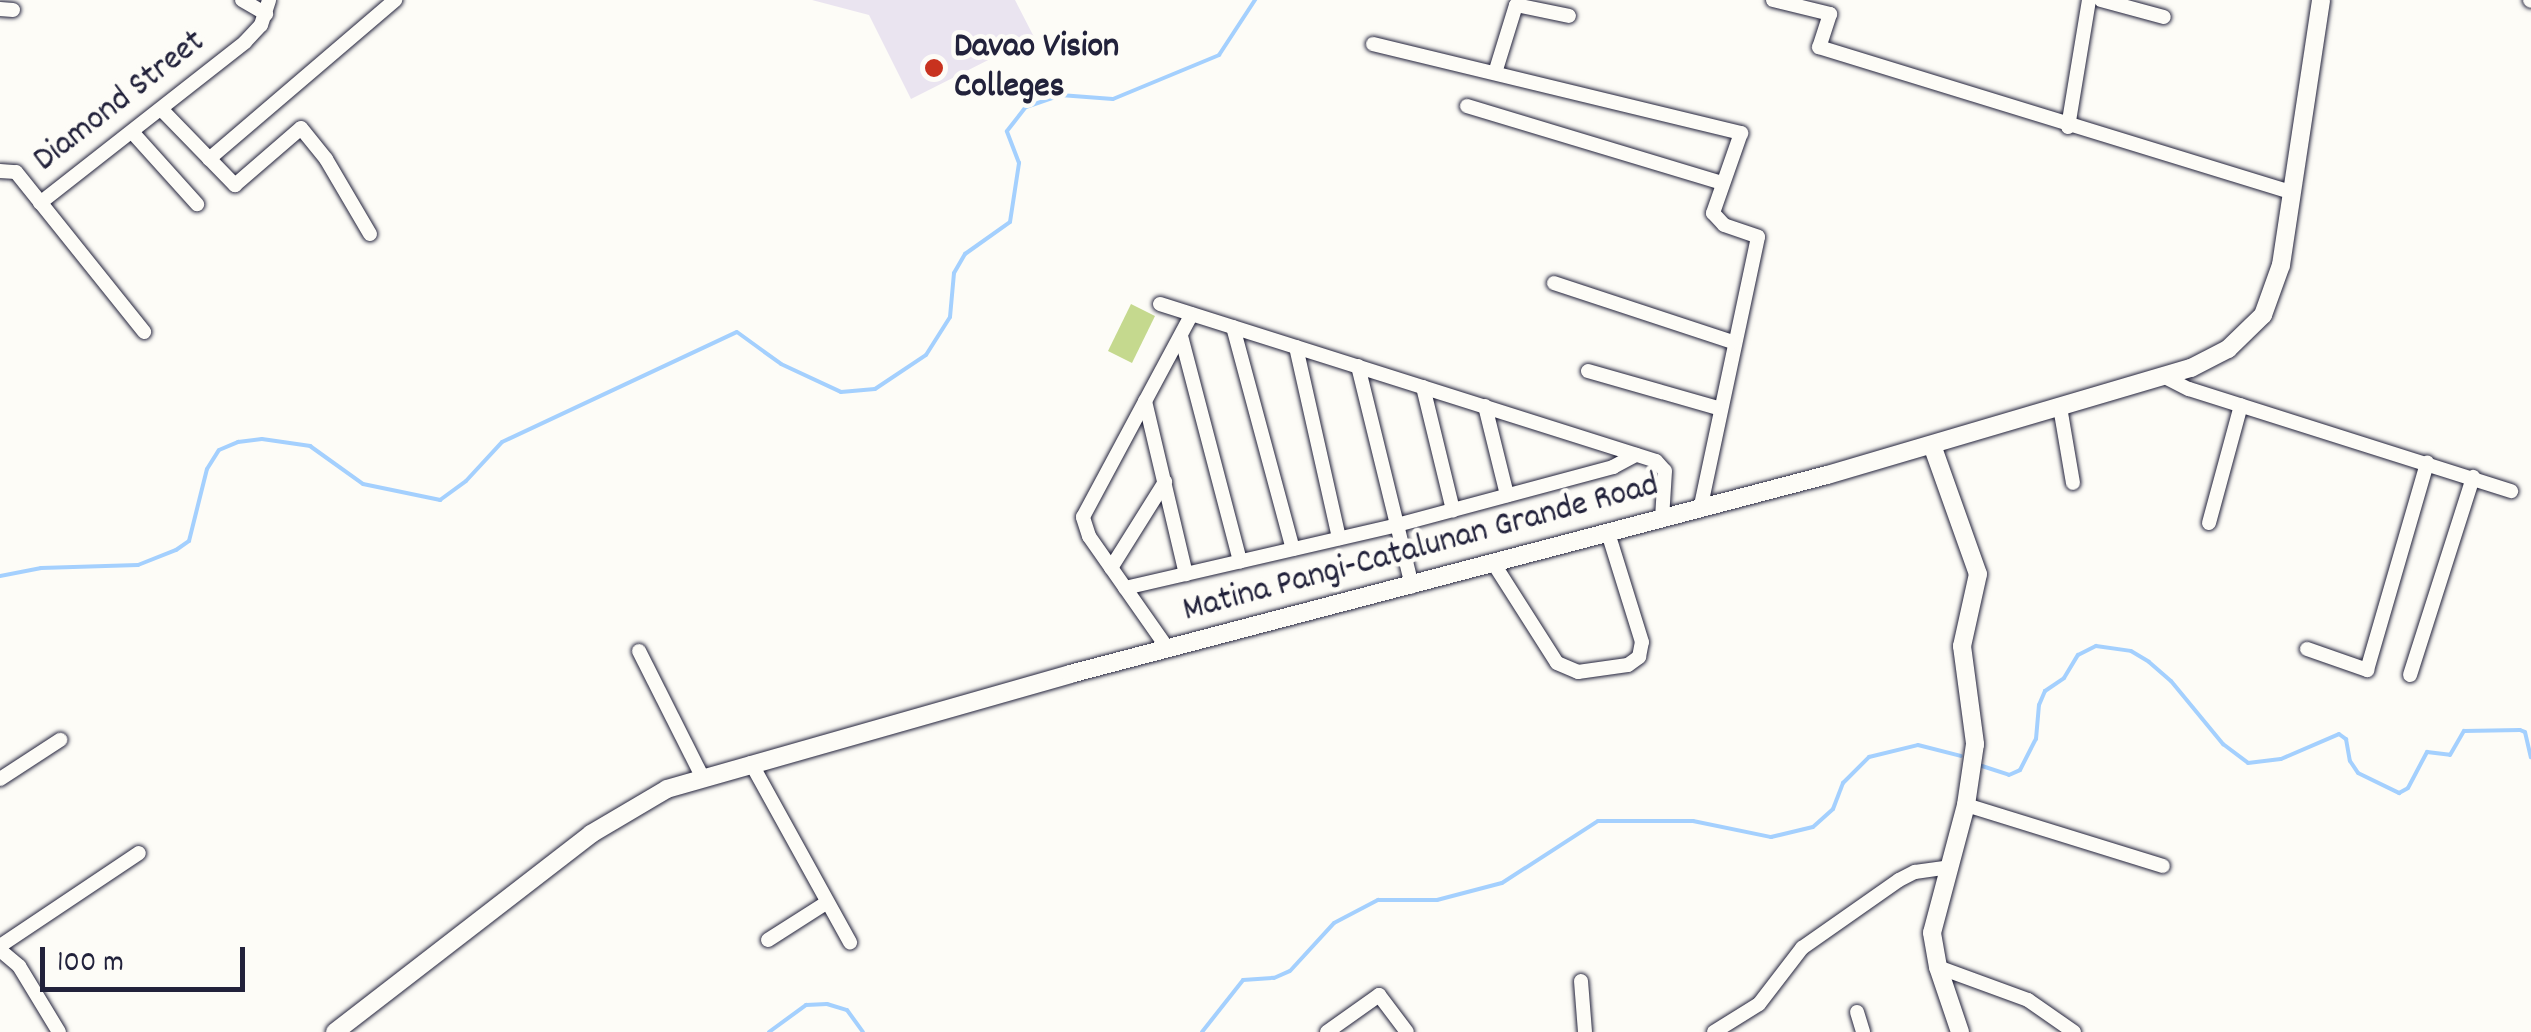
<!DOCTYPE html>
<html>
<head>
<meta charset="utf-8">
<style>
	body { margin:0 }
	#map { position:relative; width:2531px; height:1032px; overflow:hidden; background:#fdfcf7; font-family:Dekko,sans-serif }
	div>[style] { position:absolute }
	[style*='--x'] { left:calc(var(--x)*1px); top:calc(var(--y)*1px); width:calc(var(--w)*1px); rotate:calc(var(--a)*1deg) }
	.built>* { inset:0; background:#eae4f0 }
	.green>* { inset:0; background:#c5d98e }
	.stream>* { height:4px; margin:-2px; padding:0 2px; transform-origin:2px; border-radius:2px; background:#a4d0fe }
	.roads { filter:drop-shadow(0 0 2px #22223b) drop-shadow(0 0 2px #22223b) }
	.minor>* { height:14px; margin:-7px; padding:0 7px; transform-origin:7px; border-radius:7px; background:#fdfcf7 }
	.tertiary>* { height:18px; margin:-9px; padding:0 9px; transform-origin:9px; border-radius:9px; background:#fdfcf7 }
	.dots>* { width:28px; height:28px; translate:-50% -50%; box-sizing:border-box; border:5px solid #fdfcf7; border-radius:50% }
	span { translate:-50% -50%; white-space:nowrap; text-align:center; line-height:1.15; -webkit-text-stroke:9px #fdfcf7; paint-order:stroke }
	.poi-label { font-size:35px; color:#22223b; font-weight:700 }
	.left { translate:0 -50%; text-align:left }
	.street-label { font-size:35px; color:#22223b }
	.scale { position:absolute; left:40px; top:947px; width:205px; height:45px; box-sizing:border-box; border:5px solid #22223b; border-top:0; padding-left:12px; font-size:30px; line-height:35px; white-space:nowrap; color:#22223b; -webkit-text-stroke:8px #fdfcf7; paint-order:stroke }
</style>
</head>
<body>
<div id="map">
	<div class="built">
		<div style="clip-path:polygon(812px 0,1015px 0,1034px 37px,911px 99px,869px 15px)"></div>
	</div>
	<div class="green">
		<div style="clip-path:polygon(1131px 304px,1155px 316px,1132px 363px,1108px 351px)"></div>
	</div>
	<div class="stream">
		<div style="--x:0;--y:576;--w:42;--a:-11"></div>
		<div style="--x:41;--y:568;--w:97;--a:-1.8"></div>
		<div style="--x:138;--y:565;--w:41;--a:-21.5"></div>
		<div style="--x:176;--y:550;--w:16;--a:-35"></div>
		<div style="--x:189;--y:541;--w:74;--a:-76"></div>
		<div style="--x:207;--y:469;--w:22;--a:-58"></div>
		<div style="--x:219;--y:450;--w:21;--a:-23"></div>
		<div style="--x:238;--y:442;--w:24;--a:-7"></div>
		<div style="--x:262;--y:439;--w:49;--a:8.3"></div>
		<div style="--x:310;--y:446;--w:65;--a:35.6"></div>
		<div style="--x:363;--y:484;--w:79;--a:11.7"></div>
		<div style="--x:440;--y:500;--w:32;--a:-36"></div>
		<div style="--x:466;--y:481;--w:53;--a:-47.3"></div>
		<div style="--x:502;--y:442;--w:259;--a:-25.1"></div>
		<div style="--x:737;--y:332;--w:54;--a:36"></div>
		<div style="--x:781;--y:364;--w:66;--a:25"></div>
		<div style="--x:841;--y:392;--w:34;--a:-5"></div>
		<div style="--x:875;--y:389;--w:61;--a:-33.7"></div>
		<div style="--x:926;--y:355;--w:45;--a:-57.7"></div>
		<div style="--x:950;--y:317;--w:44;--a:-84.8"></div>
		<div style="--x:954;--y:273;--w:22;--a:-60"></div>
		<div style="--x:965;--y:254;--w:55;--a:-35.4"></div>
		<div style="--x:1010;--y:222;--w:60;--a:-81.3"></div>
		<div style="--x:1019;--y:163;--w:34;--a:-111"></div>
		<div style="--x:1007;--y:131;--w:31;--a:-52"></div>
		<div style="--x:1026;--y:107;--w:36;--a:-19"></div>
		<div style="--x:1060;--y:95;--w:53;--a:4.3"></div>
		<div style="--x:1113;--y:99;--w:115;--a:-22.5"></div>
		<div style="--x:1219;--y:55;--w:66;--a:-56.8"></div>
		<div style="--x:1982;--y:766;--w:28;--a:18"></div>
		<div style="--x:2009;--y:775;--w:12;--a:-24"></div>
		<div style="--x:2020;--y:770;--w:35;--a:-63"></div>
		<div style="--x:2036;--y:739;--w:34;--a:-85"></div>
		<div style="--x:2039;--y:705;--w:15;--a:-67"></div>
		<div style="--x:2045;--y:691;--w:23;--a:-34"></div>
		<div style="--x:2064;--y:678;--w:27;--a:-59"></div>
		<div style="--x:2078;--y:655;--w:20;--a:-27"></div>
		<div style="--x:2096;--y:646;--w:35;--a:8"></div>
		<div style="--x:2131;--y:651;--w:21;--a:31"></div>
		<div style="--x:2149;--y:662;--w:29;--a:41"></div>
		<div style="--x:2171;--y:681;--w:82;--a:50.5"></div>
		<div style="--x:2223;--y:744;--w:31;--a:37"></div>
		<div style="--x:2248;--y:763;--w:33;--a:-7"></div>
		<div style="--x:2281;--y:759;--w:63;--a:-23.3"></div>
		<div style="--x:2339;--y:734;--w:9;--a:36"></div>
		<div style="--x:2346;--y:739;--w:22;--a:80"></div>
		<div style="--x:2350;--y:761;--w:14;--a:56"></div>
		<div style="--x:2358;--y:773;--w:46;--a:26"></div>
		<div style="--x:2399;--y:793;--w:10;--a:-29"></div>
		<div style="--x:2408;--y:788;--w:41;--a:-62.2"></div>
		<div style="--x:2427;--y:752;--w:23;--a:7"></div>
		<div style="--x:2450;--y:755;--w:28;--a:-60"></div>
		<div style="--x:2464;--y:731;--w:56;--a:-1"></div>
		<div style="--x:2520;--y:730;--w:5;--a:22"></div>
		<div style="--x:2525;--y:732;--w:26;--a:77"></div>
		<div style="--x:769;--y:1032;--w:46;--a:-36.1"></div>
		<div style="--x:806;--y:1005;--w:21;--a:-3"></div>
		<div style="--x:827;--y:1004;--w:21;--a:17"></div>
		<div style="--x:847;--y:1010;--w:27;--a:54"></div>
		<div style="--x:1202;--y:1032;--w:66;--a:-51.7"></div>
		<div style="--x:1243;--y:980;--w:31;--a:-4"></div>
		<div style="--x:1274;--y:978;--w:17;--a:-24"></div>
		<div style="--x:1290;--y:971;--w:65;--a:-47.5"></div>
		<div style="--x:1334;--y:923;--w:50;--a:-27.6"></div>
		<div style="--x:1378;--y:900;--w:59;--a:0"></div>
		<div style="--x:1437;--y:900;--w:67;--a:-14.7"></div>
		<div style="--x:1502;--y:883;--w:114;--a:-32.9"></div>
		<div style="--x:1598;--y:821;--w:95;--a:0"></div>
		<div style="--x:1693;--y:821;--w:80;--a:11.6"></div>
		<div style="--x:1771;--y:837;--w:43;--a:-13.4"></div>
		<div style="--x:1813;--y:827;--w:27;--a:-42"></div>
		<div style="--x:1833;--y:809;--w:28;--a:-69"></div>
		<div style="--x:1843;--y:783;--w:37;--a:-45"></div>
		<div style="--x:1869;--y:757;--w:50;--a:-13.8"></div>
		<div style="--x:1918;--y:745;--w:44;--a:14.3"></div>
	</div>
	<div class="roads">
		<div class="minor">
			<div style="--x:242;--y:0;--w:28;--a:30"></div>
			<div style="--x:1773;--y:0;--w:59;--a:13.8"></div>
			<div style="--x:1830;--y:14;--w:35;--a:108"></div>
			<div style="--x:1819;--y:47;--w:494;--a:17.1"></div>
			<div style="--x:2101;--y:0;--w:65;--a:15.1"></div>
			<div style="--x:2530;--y:0;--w:1;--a:45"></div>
			<div style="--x:0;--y:9;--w:13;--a:4"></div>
			<div style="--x:1373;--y:44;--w:379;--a:13.6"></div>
			<div style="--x:1741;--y:133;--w:85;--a:109.3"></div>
			<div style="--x:1713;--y:213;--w:16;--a:47"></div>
			<div style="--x:1724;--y:225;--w:36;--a:19"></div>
			<div style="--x:1758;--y:237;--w:278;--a:102"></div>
			<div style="--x:1495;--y:73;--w:71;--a:-72.8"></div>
			<div style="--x:1516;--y:5;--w:54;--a:11.7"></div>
			<div style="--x:1467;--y:106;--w:266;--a:16.8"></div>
			<div style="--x:162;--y:110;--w:105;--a:45.8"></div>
			<div style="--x:235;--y:185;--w:87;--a:-40.8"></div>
			<div style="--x:301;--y:128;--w:40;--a:51"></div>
			<div style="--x:326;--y:159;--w:87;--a:59.6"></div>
			<div style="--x:2068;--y:127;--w:129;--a:-80.6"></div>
			<div style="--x:133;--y:133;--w:96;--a:48"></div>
			<div style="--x:209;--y:159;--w:245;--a:-40.5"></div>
			<div style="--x:0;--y:171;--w:16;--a:4"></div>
			<div style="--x:16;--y:172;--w:205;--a:51.3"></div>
			<div style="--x:40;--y:203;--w:261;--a:-38.1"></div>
			<div style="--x:245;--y:42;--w:23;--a:-47"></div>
			<div style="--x:261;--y:25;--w:26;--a:-72"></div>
			<div style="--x:1554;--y:283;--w:188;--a:18.3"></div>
			<div style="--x:1160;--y:304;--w:520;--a:17.56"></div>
			<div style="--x:1656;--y:461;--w:13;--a:48"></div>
			<div style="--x:1665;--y:471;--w:48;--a:93.6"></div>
			<div style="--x:1233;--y:327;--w:230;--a:74.9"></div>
			<div style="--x:1181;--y:336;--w:233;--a:75.3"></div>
			<div style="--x:1296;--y:347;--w:196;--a:77.3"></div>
			<div style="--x:1358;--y:366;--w:227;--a:76.2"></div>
			<div style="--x:1588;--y:371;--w:135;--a:15.9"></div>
			<div style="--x:2163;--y:376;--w:29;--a:27"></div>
			<div style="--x:2189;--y:389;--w:338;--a:17.6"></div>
			<div style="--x:1423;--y:387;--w:127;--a:76.3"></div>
			<div style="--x:1145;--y:401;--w:178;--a:76.7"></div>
			<div style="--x:1485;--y:406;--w:92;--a:76.1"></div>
			<div style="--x:2060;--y:407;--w:77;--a:80.3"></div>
			<div style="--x:2209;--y:523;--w:122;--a:-74.8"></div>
			<div style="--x:1494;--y:564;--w:117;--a:57.5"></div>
			<div style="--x:1557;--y:663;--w:23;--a:23"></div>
			<div style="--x:1578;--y:672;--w:50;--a:-8"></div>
			<div style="--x:1628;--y:665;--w:14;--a:-36"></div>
			<div style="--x:1639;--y:657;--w:15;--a:-79"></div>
			<div style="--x:1642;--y:642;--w:114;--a:-107.3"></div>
			<div style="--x:1111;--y:568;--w:102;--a:-57.9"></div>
			<div style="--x:1125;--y:588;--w:279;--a:-13"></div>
			<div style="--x:1397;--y:525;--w:224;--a:-15"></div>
			<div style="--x:1613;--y:467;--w:26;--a:-28"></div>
			<div style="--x:1168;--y:649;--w:138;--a:-125"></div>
			<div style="--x:1089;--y:536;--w:20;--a:-108"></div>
			<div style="--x:1083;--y:517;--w:230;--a:-61.8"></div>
			<div style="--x:2307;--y:649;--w:64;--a:19.3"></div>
			<div style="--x:2367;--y:670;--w:216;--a:-73.8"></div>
			<div style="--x:639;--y:651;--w:142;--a:63.3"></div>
			<div style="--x:2410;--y:675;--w:208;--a:-72.3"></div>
			<div style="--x:751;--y:763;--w:205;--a:61.1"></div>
			<div style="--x:0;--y:779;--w:72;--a:-33"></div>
			<div style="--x:1966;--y:805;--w:206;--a:17.2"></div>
			<div style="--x:768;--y:940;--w:69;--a:-32.5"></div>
			<div style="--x:0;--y:946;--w:167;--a:-33.8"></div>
			<div style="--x:0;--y:950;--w:25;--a:40"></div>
			<div style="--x:19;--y:966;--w:77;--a:58.8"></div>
			<div style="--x:1938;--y:967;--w:96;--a:20.1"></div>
			<div style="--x:2028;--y:1000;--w:56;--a:34.8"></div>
			<div style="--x:1581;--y:981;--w:51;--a:85.5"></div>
			<div style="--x:1857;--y:1012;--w:21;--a:73"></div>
			<div style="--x:1327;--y:1032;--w:64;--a:-35.4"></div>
			<div style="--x:1379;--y:995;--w:46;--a:52.9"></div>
			<div style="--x:1714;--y:1032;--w:53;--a:-31.9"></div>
			<div style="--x:1759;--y:1004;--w:71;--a:-52.5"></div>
			<div style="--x:1802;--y:948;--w:118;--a:-35"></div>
			<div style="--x:1899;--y:880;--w:18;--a:-27"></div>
			<div style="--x:1915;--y:872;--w:35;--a:-8"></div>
		</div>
		<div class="tertiary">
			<div style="--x:1932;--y:445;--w:137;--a:70.4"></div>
			<div style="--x:1978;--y:574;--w:74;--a:102.5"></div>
			<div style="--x:1962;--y:646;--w:99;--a:82.4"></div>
			<div style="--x:1975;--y:744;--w:62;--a:98.4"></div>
			<div style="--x:1966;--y:805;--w:132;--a:104.9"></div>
			<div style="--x:1932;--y:933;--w:35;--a:80"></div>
			<div style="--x:1938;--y:967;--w:69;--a:71.3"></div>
			<div style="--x:335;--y:1032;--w:324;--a:-37.7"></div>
			<div style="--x:591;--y:834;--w:88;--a:-30.6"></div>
			<div style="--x:667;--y:789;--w:419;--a:-15.9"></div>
			<div style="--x:1070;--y:674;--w:783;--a:-14.73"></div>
			<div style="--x:1827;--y:475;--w:379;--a:-16.4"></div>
			<div style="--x:2191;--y:368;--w:42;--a:-27.2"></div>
			<div style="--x:2228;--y:349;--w:49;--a:-44.2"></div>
			<div style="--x:2263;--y:315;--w:53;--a:-70.2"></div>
			<div style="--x:2281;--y:265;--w:268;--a:-81.4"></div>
		</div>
	</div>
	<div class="dots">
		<div style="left:934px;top:68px;background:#c8321e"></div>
	</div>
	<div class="poi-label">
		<span class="left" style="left:954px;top:68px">Davao Vision<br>Colleges</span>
	</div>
	<div class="street-label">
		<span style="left:120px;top:102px;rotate:-38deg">Diamond Street</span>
		<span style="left:1421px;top:549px;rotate:-15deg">Matina Pangi-Catalunan Grande Road</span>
	</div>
	<div class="scale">100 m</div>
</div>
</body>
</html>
